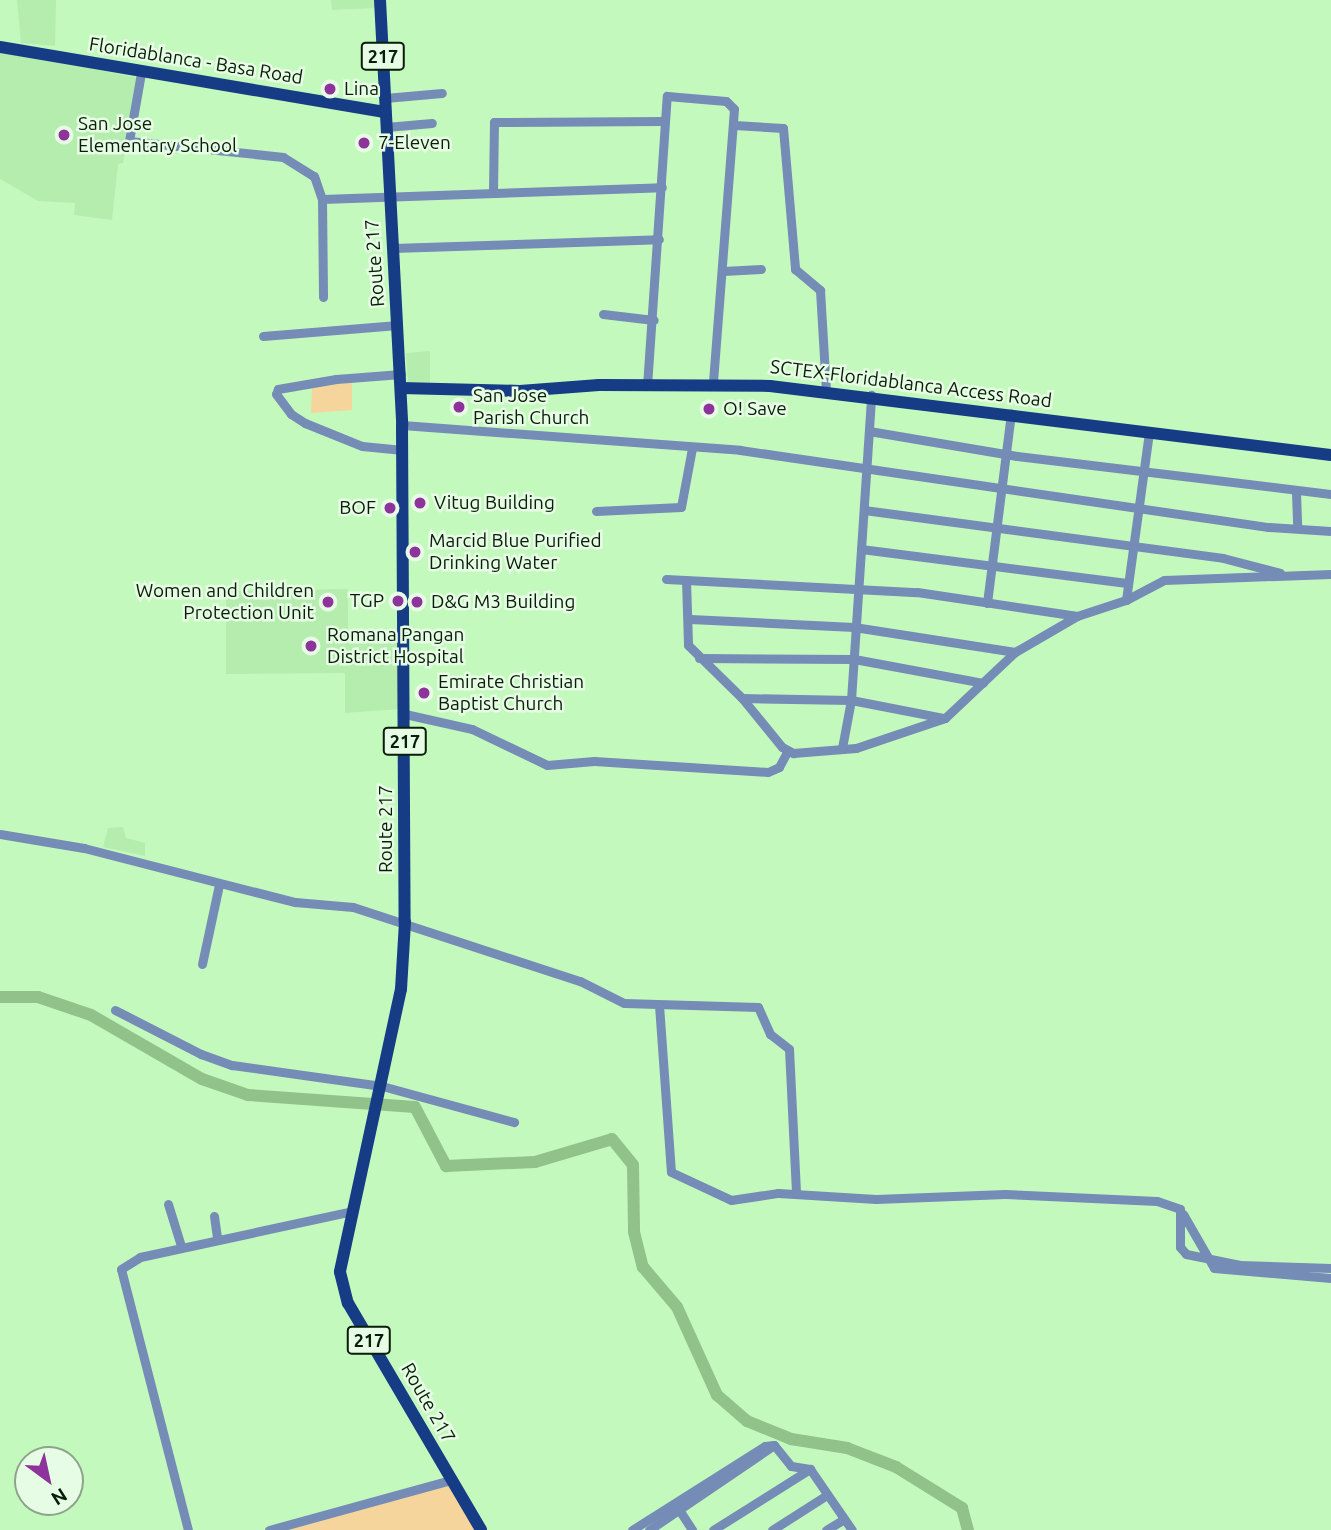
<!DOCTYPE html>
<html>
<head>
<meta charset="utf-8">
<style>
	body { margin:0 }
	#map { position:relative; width:1331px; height:1530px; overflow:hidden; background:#c4f9be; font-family:Ubuntu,sans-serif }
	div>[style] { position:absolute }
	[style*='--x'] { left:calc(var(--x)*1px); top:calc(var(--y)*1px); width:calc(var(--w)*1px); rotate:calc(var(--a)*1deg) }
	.built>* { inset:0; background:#b4edad }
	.green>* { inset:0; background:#f5d59b }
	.river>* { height:12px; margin:-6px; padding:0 6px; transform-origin:6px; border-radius:6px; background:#90c28a }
	.minor>* { height:9px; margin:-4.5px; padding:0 4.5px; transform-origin:4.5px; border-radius:4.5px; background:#748cb6 }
	.major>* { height:12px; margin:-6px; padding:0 6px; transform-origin:6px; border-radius:6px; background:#163c86 }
	.dots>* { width:19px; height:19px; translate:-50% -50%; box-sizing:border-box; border:4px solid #e7fce4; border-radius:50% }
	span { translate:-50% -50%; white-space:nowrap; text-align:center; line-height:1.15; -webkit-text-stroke:5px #e7fce4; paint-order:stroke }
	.shield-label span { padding:2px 5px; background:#e7fce4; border:2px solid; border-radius:5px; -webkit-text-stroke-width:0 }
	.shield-label { font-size:18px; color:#091d08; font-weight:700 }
	.street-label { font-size:19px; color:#091d08 }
	.poi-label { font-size:19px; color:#091d08 }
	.left { translate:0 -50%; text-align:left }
	.right { translate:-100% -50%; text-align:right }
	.north { position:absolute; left:14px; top:1446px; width:70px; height:70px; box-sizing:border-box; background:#e7fce4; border:2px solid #8ea38c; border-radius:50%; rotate:147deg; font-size:19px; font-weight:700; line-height:28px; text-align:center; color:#091d08 }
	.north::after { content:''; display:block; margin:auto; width:24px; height:32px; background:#8e329c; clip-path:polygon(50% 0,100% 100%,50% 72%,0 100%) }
</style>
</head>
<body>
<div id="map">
	<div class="built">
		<div style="clip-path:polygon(17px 0,56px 0,55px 46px,21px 43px)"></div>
		<div style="clip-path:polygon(331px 0,375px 0,376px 8px,332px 10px)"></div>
		<div style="clip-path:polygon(0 51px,140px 78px,123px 163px,118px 164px,112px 220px,74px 215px,75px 203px,38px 201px,0 179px)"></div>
		<div style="clip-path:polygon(430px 351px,430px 384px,408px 384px,406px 353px)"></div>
		<div style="clip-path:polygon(348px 589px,348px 629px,397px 631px,399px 709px,345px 713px,345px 673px,226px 674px,226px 591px)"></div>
		<div style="clip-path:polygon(123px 827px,126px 838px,145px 843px,145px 856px,103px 847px,108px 828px)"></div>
	</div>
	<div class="green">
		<div style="clip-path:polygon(352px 380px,352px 410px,311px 413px,312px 387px)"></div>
		<div style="clip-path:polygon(450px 1483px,479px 1530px,287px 1530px)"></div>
	</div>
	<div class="river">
		<div style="--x:0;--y:997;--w:38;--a:0"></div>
		<div style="--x:38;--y:997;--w:56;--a:18.8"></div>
		<div style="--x:91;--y:1015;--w:128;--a:30"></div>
		<div style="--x:202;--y:1079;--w:49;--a:19.2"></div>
		<div style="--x:248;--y:1095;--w:167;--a:4.1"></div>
		<div style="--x:415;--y:1107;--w:67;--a:62.3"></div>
		<div style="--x:446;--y:1166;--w:89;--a:-2.6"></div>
		<div style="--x:535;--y:1162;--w:80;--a:-16.6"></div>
		<div style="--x:612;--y:1139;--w:33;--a:51"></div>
		<div style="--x:633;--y:1165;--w:67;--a:89.1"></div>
		<div style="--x:634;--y:1232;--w:36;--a:76"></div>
		<div style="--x:643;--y:1267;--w:52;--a:49.6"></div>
		<div style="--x:677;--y:1307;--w:97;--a:65.6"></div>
		<div style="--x:717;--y:1395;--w:40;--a:41"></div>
		<div style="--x:747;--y:1421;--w:48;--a:22.2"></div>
		<div style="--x:791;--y:1439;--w:57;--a:9.1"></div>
		<div style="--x:847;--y:1448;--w:53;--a:21.2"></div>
		<div style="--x:896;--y:1467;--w:78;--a:31.8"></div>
		<div style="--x:962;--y:1508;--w:23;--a:75"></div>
	</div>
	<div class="minor">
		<div style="--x:141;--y:73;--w:69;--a:100"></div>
		<div style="--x:129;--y:141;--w:155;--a:5.9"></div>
		<div style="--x:283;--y:157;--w:36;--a:32"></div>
		<div style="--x:314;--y:176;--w:24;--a:71"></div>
		<div style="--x:322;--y:199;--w:98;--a:89.4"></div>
		<div style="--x:385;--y:98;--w:57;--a:-5"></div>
		<div style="--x:734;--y:125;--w:49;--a:3.5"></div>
		<div style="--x:783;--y:128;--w:142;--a:85.1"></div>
		<div style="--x:795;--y:269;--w:33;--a:40"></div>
		<div style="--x:820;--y:290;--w:101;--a:86.6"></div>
		<div style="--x:386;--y:127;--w:46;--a:-5"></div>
		<div style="--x:493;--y:192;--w:70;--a:-89.2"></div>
		<div style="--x:494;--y:122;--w:170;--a:-0.3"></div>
		<div style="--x:322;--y:199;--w:340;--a:-2"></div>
		<div style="--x:393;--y:248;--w:266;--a:-1.9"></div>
		<div style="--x:723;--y:271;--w:38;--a:-3"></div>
		<div style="--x:603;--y:314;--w:51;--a:6.7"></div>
		<div style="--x:263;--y:336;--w:135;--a:-4.7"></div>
		<div style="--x:401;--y:374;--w:65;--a:175.6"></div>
		<div style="--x:336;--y:379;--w:59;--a:170.2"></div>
		<div style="--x:278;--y:389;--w:5;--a:112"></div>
		<div style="--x:276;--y:394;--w:25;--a:53"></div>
		<div style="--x:291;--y:414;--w:17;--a:33"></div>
		<div style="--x:305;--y:423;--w:61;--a:22"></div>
		<div style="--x:362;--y:446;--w:41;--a:5.6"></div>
		<div style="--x:647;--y:386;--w:291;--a:-86.1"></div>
		<div style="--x:667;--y:96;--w:59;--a:4.8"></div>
		<div style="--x:726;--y:101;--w:11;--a:45"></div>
		<div style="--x:734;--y:109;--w:276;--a:94.4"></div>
		<div style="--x:402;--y:425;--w:339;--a:4.2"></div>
		<div style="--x:740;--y:450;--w:534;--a:8.3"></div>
		<div style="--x:1268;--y:527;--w:63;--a:3.6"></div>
		<div style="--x:869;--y:431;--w:150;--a:9.6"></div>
		<div style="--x:1017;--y:456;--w:316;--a:6.9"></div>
		<div style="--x:1296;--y:492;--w:36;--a:88"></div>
		<div style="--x:864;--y:510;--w:362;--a:7.6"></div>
		<div style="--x:1223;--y:558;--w:59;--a:14.7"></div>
		<div style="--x:596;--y:511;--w:85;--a:-2.7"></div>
		<div style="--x:681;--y:507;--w:60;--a:-79.4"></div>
		<div style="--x:861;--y:549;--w:268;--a:7.3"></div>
		<div style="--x:666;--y:579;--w:251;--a:3"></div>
		<div style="--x:917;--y:592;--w:162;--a:8.5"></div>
		<div style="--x:1077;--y:616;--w:52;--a:-18.1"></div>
		<div style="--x:1126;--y:600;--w:43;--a:-27.8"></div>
		<div style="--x:1164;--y:580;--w:167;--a:-2.1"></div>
		<div style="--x:686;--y:580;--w:65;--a:88.2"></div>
		<div style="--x:688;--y:645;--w:76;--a:44.5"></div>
		<div style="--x:742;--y:698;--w:63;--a:50.8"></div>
		<div style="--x:782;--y:747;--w:13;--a:29"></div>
		<div style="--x:793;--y:753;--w:63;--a:-4.5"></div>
		<div style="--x:856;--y:748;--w:94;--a:-18.6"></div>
		<div style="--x:945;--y:718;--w:96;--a:-43.3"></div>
		<div style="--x:1015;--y:652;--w:72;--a:-30.1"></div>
		<div style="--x:1126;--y:600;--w:169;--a:-82.2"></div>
		<div style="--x:987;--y:603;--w:191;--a:-82.8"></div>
		<div style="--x:690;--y:619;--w:164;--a:2.8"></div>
		<div style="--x:854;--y:627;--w:163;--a:8.8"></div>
		<div style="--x:699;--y:658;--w:155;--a:0.4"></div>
		<div style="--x:854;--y:659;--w:131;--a:10.5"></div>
		<div style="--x:742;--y:698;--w:109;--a:1.1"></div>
		<div style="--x:851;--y:700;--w:95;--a:11"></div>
		<div style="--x:405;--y:714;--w:69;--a:12.6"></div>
		<div style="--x:472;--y:729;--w:83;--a:25.6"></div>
		<div style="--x:547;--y:765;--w:47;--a:-4.9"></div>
		<div style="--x:594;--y:761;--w:174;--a:3.6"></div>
		<div style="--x:768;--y:772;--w:12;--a:-24"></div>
		<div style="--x:779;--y:767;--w:17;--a:-62"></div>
		<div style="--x:842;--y:748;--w:49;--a:-79.4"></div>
		<div style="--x:851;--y:700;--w:306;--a:-86.2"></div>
		<div style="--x:0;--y:834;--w:85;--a:9.5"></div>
		<div style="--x:84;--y:848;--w:218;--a:14.4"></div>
		<div style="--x:295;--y:902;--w:58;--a:4.9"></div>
		<div style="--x:353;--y:907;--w:239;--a:18.1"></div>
		<div style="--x:580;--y:981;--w:49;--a:26.6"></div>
		<div style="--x:624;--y:1003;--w:134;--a:1.7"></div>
		<div style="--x:758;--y:1007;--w:30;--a:66"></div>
		<div style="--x:770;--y:1034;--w:24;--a:38"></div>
		<div style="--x:789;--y:1049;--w:144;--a:87.2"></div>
		<div style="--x:202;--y:964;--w:81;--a:-77.9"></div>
		<div style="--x:659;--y:1005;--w:167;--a:85.9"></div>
		<div style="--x:671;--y:1172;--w:66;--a:25"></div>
		<div style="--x:731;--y:1200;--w:48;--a:-8.5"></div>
		<div style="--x:778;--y:1193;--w:98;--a:3.5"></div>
		<div style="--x:876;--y:1199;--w:129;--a:-2.2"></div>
		<div style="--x:1005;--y:1194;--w:152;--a:2.6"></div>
		<div style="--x:1157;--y:1201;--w:24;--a:19"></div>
		<div style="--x:1180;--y:1209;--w:38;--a:90"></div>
		<div style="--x:1180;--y:1247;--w:9;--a:49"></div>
		<div style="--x:1186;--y:1254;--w:55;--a:11.5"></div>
		<div style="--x:1240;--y:1265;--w:91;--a:1.9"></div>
		<div style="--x:115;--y:1010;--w:97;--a:27.1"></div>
		<div style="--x:201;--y:1054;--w:33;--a:20"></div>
		<div style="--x:232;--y:1065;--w:151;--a:8"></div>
		<div style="--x:382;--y:1086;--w:137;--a:15.3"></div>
		<div style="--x:168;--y:1204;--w:44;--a:72.8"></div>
		<div style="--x:1183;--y:1214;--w:62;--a:60.1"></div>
		<div style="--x:1214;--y:1268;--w:117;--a:4.9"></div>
		<div style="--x:214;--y:1216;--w:22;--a:82"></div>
		<div style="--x:774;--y:1445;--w:27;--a:51"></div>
		<div style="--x:791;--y:1466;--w:19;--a:9"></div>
		<div style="--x:676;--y:1505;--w:30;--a:57"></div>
		<div style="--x:188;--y:1530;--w:269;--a:-104.4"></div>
		<div style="--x:121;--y:1269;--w:22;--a:-32"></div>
		<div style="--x:140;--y:1257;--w:217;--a:-12.2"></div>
		<div style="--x:269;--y:1530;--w:189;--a:-15.4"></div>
		<div style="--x:632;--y:1530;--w:157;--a:-32.3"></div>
		<div style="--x:765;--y:1446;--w:9;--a:-6"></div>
		<div style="--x:649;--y:1530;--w:151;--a:-34.2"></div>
		<div style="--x:713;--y:1530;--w:115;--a:-32.2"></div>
		<div style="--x:810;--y:1469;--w:74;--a:55.5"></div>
		<div style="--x:772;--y:1530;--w:65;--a:-32.5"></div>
		<div style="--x:826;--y:1530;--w:21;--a:-31"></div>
	</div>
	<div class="major">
		<div style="--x:380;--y:0;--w:426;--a:87"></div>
		<div style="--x:402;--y:425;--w:497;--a:89.7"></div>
		<div style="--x:405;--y:922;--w:67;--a:93.4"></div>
		<div style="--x:401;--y:989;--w:289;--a:102.2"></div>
		<div style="--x:340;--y:1272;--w:32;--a:76"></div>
		<div style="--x:348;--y:1303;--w:263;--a:59.6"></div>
		<div style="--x:0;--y:47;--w:390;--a:9.6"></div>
		<div style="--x:401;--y:388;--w:119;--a:1.4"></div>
		<div style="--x:520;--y:391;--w:79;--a:-4.3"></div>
		<div style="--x:599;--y:385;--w:171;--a:0.3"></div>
		<div style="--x:770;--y:386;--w:565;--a:7.01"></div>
	</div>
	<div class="dots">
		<div style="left:330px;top:89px;background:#8e329c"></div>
		<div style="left:64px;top:135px;background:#8e329c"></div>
		<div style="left:364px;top:143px;background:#8e329c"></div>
		<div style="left:459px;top:407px;background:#8e329c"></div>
		<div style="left:709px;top:409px;background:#8e329c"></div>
		<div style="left:420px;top:503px;background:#8e329c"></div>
		<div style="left:390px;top:508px;background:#8e329c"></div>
		<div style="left:415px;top:552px;background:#8e329c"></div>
		<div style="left:398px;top:601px;background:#8e329c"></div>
		<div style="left:328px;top:602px;background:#8e329c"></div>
		<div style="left:417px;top:602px;background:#8e329c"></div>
		<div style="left:311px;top:646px;background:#8e329c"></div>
		<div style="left:424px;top:693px;background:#8e329c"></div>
	</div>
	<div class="shield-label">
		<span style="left:383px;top:56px">217</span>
		<span style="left:405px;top:741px">217</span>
		<span style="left:369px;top:1340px">217</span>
	</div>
	<div class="street-label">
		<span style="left:196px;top:61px;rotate:9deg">Floridablanca - Basa Road</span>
		<span style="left:375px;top:263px;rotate:-94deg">Route 217</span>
		<span style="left:911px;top:384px;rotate:7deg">SCTEX-Floridablanca Access Road</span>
		<span style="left:386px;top:829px;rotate:-90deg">Route 217</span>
		<span style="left:428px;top:1403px;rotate:60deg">Route 217</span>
	</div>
	<div class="poi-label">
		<span class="left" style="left:344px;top:89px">Lina</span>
		<span class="left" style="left:78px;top:135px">San Jose<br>Elementary School</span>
		<span class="left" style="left:378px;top:143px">7-Eleven</span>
		<span class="left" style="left:473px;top:407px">San Jose<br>Parish Church</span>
		<span class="left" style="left:723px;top:409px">O! Save</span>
		<span class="left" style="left:434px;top:503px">Vitug Building</span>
		<span class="right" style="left:376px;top:508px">BOF</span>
		<span class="left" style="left:429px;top:552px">Marcid Blue Purified<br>Drinking Water</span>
		<span class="right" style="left:314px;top:602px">Women and Children<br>Protection Unit</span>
		<span class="right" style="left:384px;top:601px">TGP</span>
		<span class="left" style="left:431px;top:602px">D&amp;G M3 Building</span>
		<span class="left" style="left:327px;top:646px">Romana Pangan<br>District Hospital</span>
		<span class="left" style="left:438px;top:693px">Emirate Christian<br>Baptist Church</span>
	</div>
	<div class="north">N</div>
</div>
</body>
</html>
